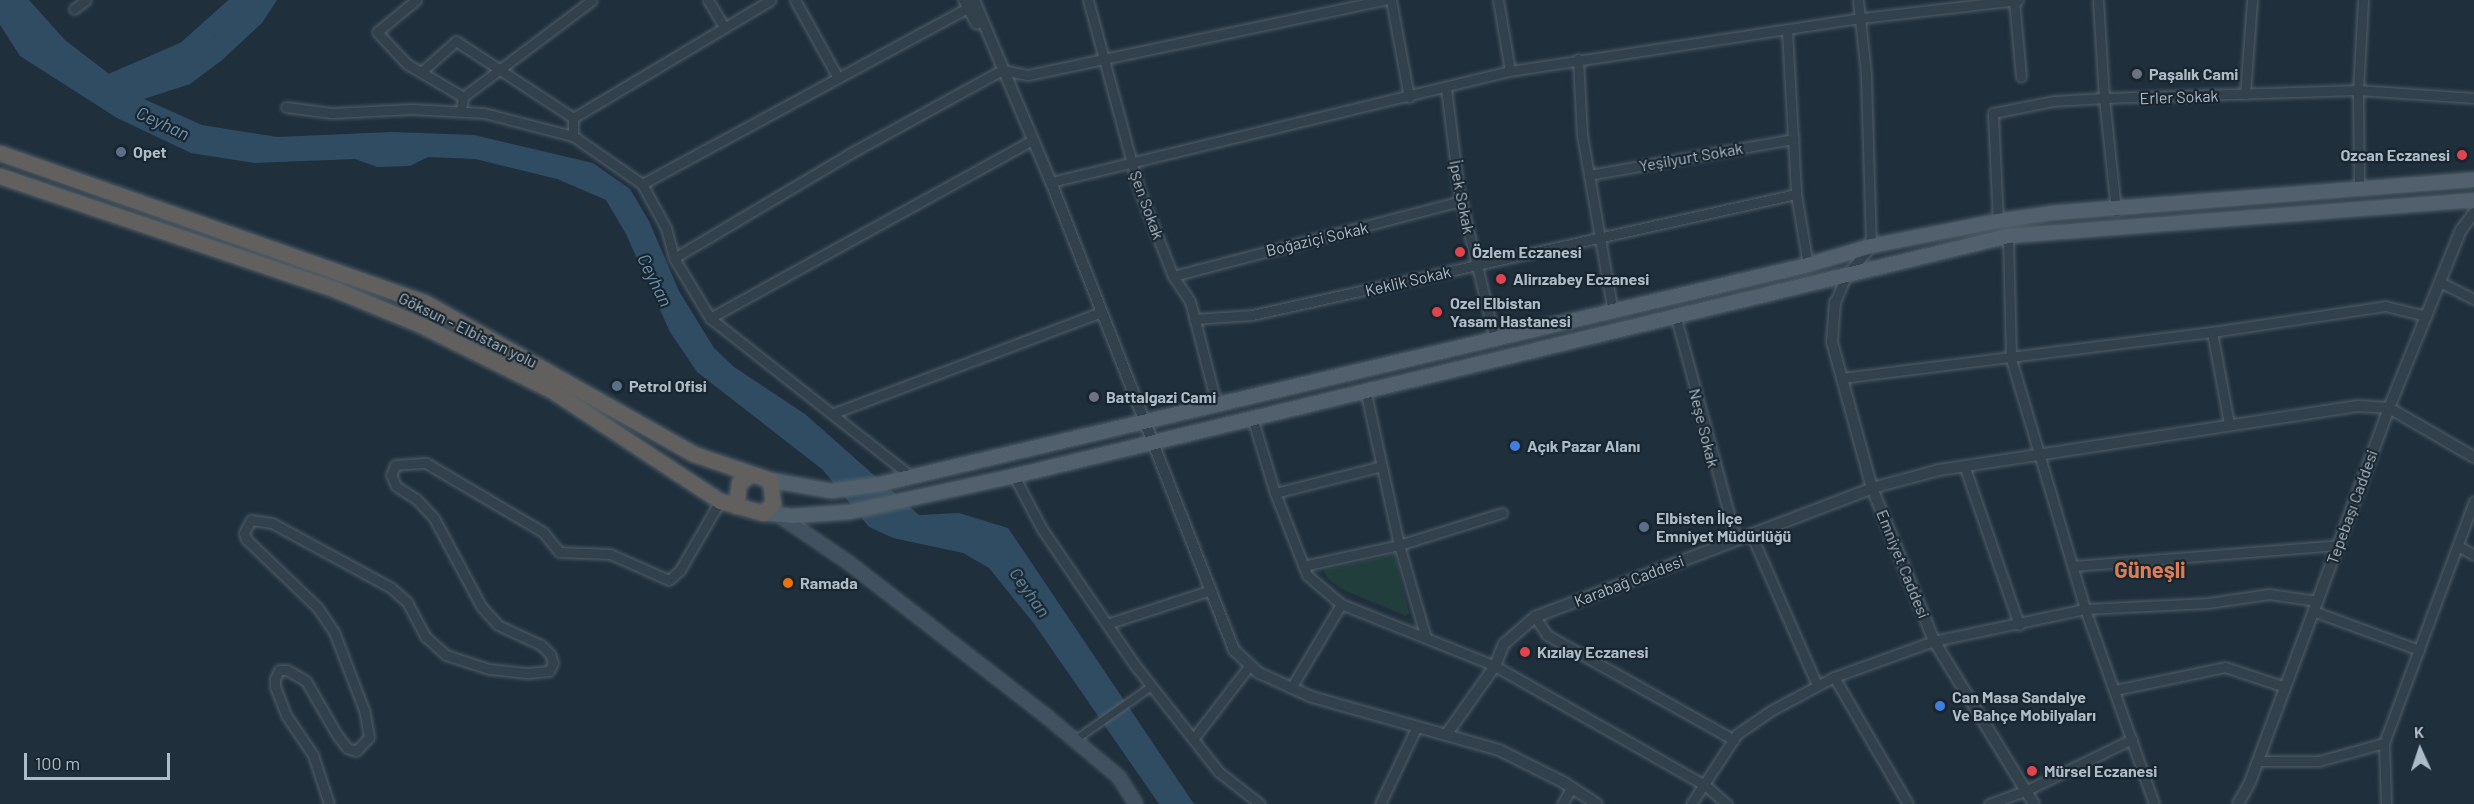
<!DOCTYPE html>
<html>
<head>
<meta charset="utf-8">
<style>
	body { margin:0 }
	#map { position:relative; width:2474px; height:804px; overflow:hidden; background:#1f2f3c; font-family:Barlow,sans-serif }
	div>[style] { position:absolute }
	[style*='--x'] { left:calc(var(--x)*1px); top:calc(var(--y)*1px); width:calc(var(--w)*1px); rotate:calc(var(--a)*1deg) }
	.green>* { inset:0; background:#213d3c }
	.water>* { inset:0; background:#2f4c63 }
	.river>* { height:18px; margin:-9px; padding:0 9px; transform-origin:9px; border-radius:9px; background:#2f4c63 }
	.roads { filter:drop-shadow(0 0 2px #515f69) drop-shadow(0 0 2px #515f69) }
	.pedestrian>* { height:7px; margin:-3.5px; padding:0 3.5px; transform-origin:3.5px; border-radius:3.5px; background:#33414c }
	.minor>* { height:9px; margin:-4.5px; padding:0 4.5px; transform-origin:4.5px; border-radius:4.5px; background:#33414c }
	.tertiary>* { height:10px; margin:-5px; padding:0 5px; transform-origin:5px; border-radius:5px; background:#33414c }
	.secondary>* { height:12px; margin:-6px; padding:0 6px; transform-origin:6px; border-radius:6px; background:#41515f }
	.primary>* { height:14px; margin:-7px; padding:0 7px; transform-origin:7px; border-radius:7px; background:#51606c }
	.trunk>* { height:15px; margin:-7.5px; padding:0 7.5px; transform-origin:7.5px; border-radius:7.5px; background:#62605e }
	.dots>* { width:16px; height:16px; translate:-50% -50%; box-sizing:border-box; border:3px solid #192630; border-radius:50% }
	span { translate:-50% -50%; white-space:nowrap; text-align:center; line-height:1.15; -webkit-text-stroke:4.5px #192630; paint-order:stroke }
	.poi-label { font-size:16px; color:#aebcc8; font-weight:700 }
	.left { translate:0 -50%; text-align:left }
	.right { translate:-100% -50%; text-align:right }
	.street-label { font-size:16px; color:#aebcc8 }
	.water-label { font-size:18px; color:#6b92af; font-style:italic }
	.district-label { font-size:22px; color:#de7c53; font-weight:700 }
	.north { position:absolute; left:2390px; top:720px; width:60px; height:60px; -webkit-text-stroke:4px #192630; paint-order:stroke; rotate:357deg; font-size:16px; font-weight:700; line-height:24px; text-align:center; color:#aebcc8 }
	.north::after { content:''; display:block; margin:auto; width:21px; height:27px; background:#aebcc8; clip-path:polygon(50% 0,100% 100%,50% 72%,0 100%) }
	.scale { position:absolute; left:24px; top:753px; width:146px; height:27px; box-sizing:border-box; border:3px solid #aebcc8; border-top:0; padding-left:8px; font-size:18px; line-height:21px; white-space:nowrap; color:#aebcc8; -webkit-text-stroke:4px #192630; paint-order:stroke }
</style>
</head>
<body>
<div id="map">
	<div class="green">
		<div style="clip-path:polygon(1395px 554px,1409px 613px,1406px 616px,1341px 589px,1327px 578px,1324px 570px)"></div>
	</div>
	<div class="water">
		<div style="clip-path:polygon(0 0,29px 0,65px 40px,117px 80px,140px 79px,173px 64px,214px 37px,243px 0,277px 0,262px 23px,221px 61px,190px 84px,144px 99px,202px 125px,277px 137px,392px 132px,474px 135px,593px 163px,630px 189px,649px 221px,679px 291px,714px 348px,734px 367px,805px 414px,919px 515px,959px 513px,1008px 528px,1194px 804px,1159px 804px,1035px 625px,989px 568px,963px 553px,893px 538px,869px 527px,823px 470px,697px 372px,670px 332px,626px 234px,606px 200px,557px 179px,475px 159px,428px 157px,410px 166px,377px 167px,355px 159px,254px 163px,191px 153px,117px 118px,20px 56px,0 25px)"></div>
	</div>
	<div class="river">
		<div style="--x:101;--y:87;--w:93;--a:-23.5"></div>
		<div style="--x:186;--y:50;--w:75;--a:-41.8"></div>
	</div>
	<div class="roads">
		<div class="pedestrian">
			<div style="--x:1074;--y:740;--w:94;--a:-35"></div>
		</div>
		<div class="minor">
			<div style="--x:416;--y:0;--w:50;--a:140.6"></div>
			<div style="--x:377;--y:32;--w:44;--a:46.8"></div>
			<div style="--x:407;--y:64;--w:65;--a:30.5"></div>
			<div style="--x:708;--y:0;--w:31;--a:59"></div>
			<div style="--x:795;--y:0;--w:89;--a:61.1"></div>
			<div style="--x:1088;--y:0;--w:196;--a:74.9"></div>
			<div style="--x:1139;--y:189;--w:93;--a:68.7"></div>
			<div style="--x:1173;--y:276;--w:30;--a:56"></div>
			<div style="--x:1190;--y:301;--w:108;--a:75.6"></div>
			<div style="--x:1391;--y:0;--w:99;--a:79.5"></div>
			<div style="--x:1498;--y:0;--w:72;--a:80.4"></div>
			<div style="--x:2014;--y:0;--w:77;--a:84.8"></div>
			<div style="--x:2098;--y:0;--w:98;--a:86.5"></div>
			<div style="--x:2104;--y:98;--w:114;--a:83.9"></div>
			<div style="--x:74;--y:9;--w:15;--a:-37"></div>
			<div style="--x:1787;--y:31;--w:163;--a:86.8"></div>
			<div style="--x:1796;--y:194;--w:72;--a:80.4"></div>
			<div style="--x:1578;--y:59;--w:76;--a:87"></div>
			<div style="--x:1582;--y:135;--w:180;--a:80.1"></div>
			<div style="--x:421;--y:72;--w:47;--a:-41.5"></div>
			<div style="--x:456;--y:41;--w:140;--a:33.3"></div>
			<div style="--x:573;--y:118;--w:18;--a:90"></div>
			<div style="--x:1446;--y:88;--w:105;--a:82.9"></div>
			<div style="--x:1459;--y:192;--w:152;--a:76.3"></div>
			<div style="--x:2245;--y:94;--w:94;--a:-85.7"></div>
			<div style="--x:286;--y:107;--w:46;--a:7.4"></div>
			<div style="--x:332;--y:113;--w:80;--a:-2.9"></div>
			<div style="--x:412;--y:109;--w:72;--a:3.2"></div>
			<div style="--x:484;--y:113;--w:92;--a:14.5"></div>
			<div style="--x:573;--y:136;--w:84;--a:34.8"></div>
			<div style="--x:642;--y:184;--w:50;--a:61.4"></div>
			<div style="--x:666;--y:228;--w:31;--a:75"></div>
			<div style="--x:674;--y:258;--w:70;--a:59"></div>
			<div style="--x:710;--y:318;--w:257;--a:38.2"></div>
			<div style="--x:461;--y:110;--w:13;--a:-81"></div>
			<div style="--x:463;--y:97;--w:161;--a:-36.9"></div>
			<div style="--x:573;--y:118;--w:230;--a:-30.8"></div>
			<div style="--x:1589;--y:175;--w:208;--a:-10"></div>
			<div style="--x:1051;--y:182;--w:472;--a:-13.6"></div>
			<div style="--x:1510;--y:71;--w:356;--a:-8.6"></div>
			<div style="--x:1862;--y:18;--w:157;--a:-6.6"></div>
			<div style="--x:642;--y:184;--w:370;--a:-28.4"></div>
			<div style="--x:2359;--y:188;--w:98;--a:-90.6"></div>
			<div style="--x:2358;--y:90;--w:90;--a:-86.8"></div>
			<div style="--x:1998;--y:221;--w:108;--a:-92.7"></div>
			<div style="--x:1993;--y:113;--w:61;--a:-11.3"></div>
			<div style="--x:2053;--y:101;--w:51;--a:-3.4"></div>
			<div style="--x:2104;--y:98;--w:254;--a:-1.8"></div>
			<div style="--x:2358;--y:90;--w:116;--a:3.9"></div>
			<div style="--x:2008;--y:236;--w:123;--a:88.6"></div>
			<div style="--x:2011;--y:359;--w:261;--a:73.5"></div>
			<div style="--x:2085;--y:609;--w:207;--a:70.5"></div>
			<div style="--x:674;--y:258;--w:204;--a:-30.7"></div>
			<div style="--x:849;--y:154;--w:175;--a:-28.8"></div>
			<div style="--x:1002;--y:70;--w:26;--a:11"></div>
			<div style="--x:1028;--y:75;--w:364;--a:-11.9"></div>
			<div style="--x:1173;--y:276;--w:298;--a:-14.6"></div>
			<div style="--x:2440;--y:282;--w:38;--a:27"></div>
			<div style="--x:1835;--y:302;--w:30;--a:-67"></div>
			<div style="--x:1847;--y:274;--w:37;--a:-49"></div>
			<div style="--x:1871;--y:246;--w:172;--a:-91.7"></div>
			<div style="--x:1866;--y:74;--w:74;--a:-96.2"></div>
			<div style="--x:1675;--y:314;--w:234;--a:74.9"></div>
			<div style="--x:710;--y:318;--w:369;--a:-28.9"></div>
			<div style="--x:1194;--y:319;--w:58;--a:-3.9"></div>
			<div style="--x:1252;--y:315;--w:557;--a:-12.54"></div>
			<div style="--x:2212;--y:332;--w:94;--a:79.5"></div>
			<div style="--x:1842;--y:378;--w:373;--a:-7.1"></div>
			<div style="--x:2212;--y:332;--w:175;--a:-8.5"></div>
			<div style="--x:2385;--y:306;--w:42;--a:13.7"></div>
			<div style="--x:1365;--y:389;--w:160;--a:77.7"></div>
			<div style="--x:1399;--y:545;--w:97;--a:73.8"></div>
			<div style="--x:834;--y:413;--w:285;--a:-20.7"></div>
			<div style="--x:1252;--y:417;--w:79;--a:73.2"></div>
			<div style="--x:1275;--y:493;--w:88;--a:68.7"></div>
			<div style="--x:1307;--y:575;--w:45;--a:40.5"></div>
			<div style="--x:1341;--y:604;--w:166;--a:21.9"></div>
			<div style="--x:1495;--y:666;--w:243;--a:29.6"></div>
			<div style="--x:1706;--y:786;--w:28;--a:41"></div>
			<div style="--x:1965;--y:468;--w:166;--a:71"></div>
			<div style="--x:1014;--y:476;--w:60;--a:62.2"></div>
			<div style="--x:1042;--y:529;--w:163;--a:55.7"></div>
			<div style="--x:1134;--y:664;--w:137;--a:51.8"></div>
			<div style="--x:1219;--y:772;--w:52;--a:38"></div>
			<div style="--x:1275;--y:493;--w:110;--a:-14.2"></div>
			<div style="--x:1751;--y:534;--w:165;--a:66.4"></div>
			<div style="--x:2458;--y:546;--w:18;--a:29"></div>
			<div style="--x:1303;--y:566;--w:98;--a:-12.3"></div>
			<div style="--x:1399;--y:545;--w:108;--a:-17.3"></div>
			<div style="--x:2073;--y:566;--w:266;--a:-4.5"></div>
			<div style="--x:2313;--y:611;--w:113;--a:20.2"></div>
			<div style="--x:1535;--y:617;--w:22;--a:56"></div>
			<div style="--x:1547;--y:635;--w:214;--a:29.3"></div>
			<div style="--x:1107;--y:624;--w:109;--a:-18.1"></div>
			<div style="--x:1834;--y:677;--w:147;--a:59.8"></div>
			<div style="--x:1291;--y:688;--w:98;--a:-59.2"></div>
			<div style="--x:2115;--y:690;--w:112;--a:-11.8"></div>
			<div style="--x:2225;--y:667;--w:63;--a:18.4"></div>
			<div style="--x:1193;--y:739;--w:93;--a:-52.4"></div>
			<div style="--x:2258;--y:761;--w:61;--a:0"></div>
			<div style="--x:2319;--y:761;--w:67;--a:-15.5"></div>
			<div style="--x:329;--y:804;--w:52;--a:-108.1"></div>
			<div style="--x:313;--y:755;--w:48;--a:-124"></div>
			<div style="--x:286;--y:715;--w:30;--a:-111"></div>
			<div style="--x:275;--y:687;--w:8;--a:-90"></div>
			<div style="--x:275;--y:679;--w:10;--a:-66"></div>
			<div style="--x:279;--y:670;--w:8;--a:0"></div>
			<div style="--x:287;--y:670;--w:22;--a:30"></div>
			<div style="--x:306;--y:681;--w:62;--a:60.1"></div>
			<div style="--x:337;--y:735;--w:16;--a:52"></div>
			<div style="--x:347;--y:748;--w:9;--a:18"></div>
			<div style="--x:356;--y:751;--w:19;--a:-47"></div>
			<div style="--x:369;--y:737;--w:27;--a:-100"></div>
			<div style="--x:364;--y:710;--w:84;--a:-111"></div>
			<div style="--x:334;--y:632;--w:29;--a:-124"></div>
			<div style="--x:318;--y:608;--w:100;--a:-136.2"></div>
			<div style="--x:246;--y:539;--w:6;--a:-108"></div>
			<div style="--x:244;--y:533;--w:15;--a:-62"></div>
			<div style="--x:251;--y:520;--w:21;--a:8"></div>
			<div style="--x:272;--y:523;--w:134;--a:28.5"></div>
			<div style="--x:390;--y:587;--w:23;--a:41"></div>
			<div style="--x:407;--y:602;--w:40;--a:62"></div>
			<div style="--x:426;--y:637;--w:27;--a:42"></div>
			<div style="--x:446;--y:655;--w:45;--a:18"></div>
			<div style="--x:489;--y:669;--w:38;--a:6"></div>
			<div style="--x:527;--y:673;--w:22;--a:-5"></div>
			<div style="--x:549;--y:671;--w:9;--a:-63"></div>
			<div style="--x:553;--y:663;--w:9;--a:-108"></div>
			<div style="--x:550;--y:654;--w:13;--a:-135"></div>
			<div style="--x:541;--y:645;--w:47;--a:-155.1"></div>
			<div style="--x:498;--y:625;--w:25;--a:-132"></div>
			<div style="--x:481;--y:606;--w:100;--a:-118.1"></div>
			<div style="--x:434;--y:518;--w:26;--a:-133"></div>
			<div style="--x:416;--y:499;--w:24;--a:-147"></div>
			<div style="--x:396;--y:486;--w:12;--a:-114"></div>
			<div style="--x:391;--y:475;--w:11;--a:-68"></div>
			<div style="--x:395;--y:465;--w:31;--a:-4"></div>
			<div style="--x:426;--y:463;--w:136;--a:30.5"></div>
			<div style="--x:543;--y:532;--w:26;--a:51"></div>
			<div style="--x:559;--y:552;--w:51;--a:2.2"></div>
			<div style="--x:610;--y:554;--w:64;--a:23.8"></div>
			<div style="--x:669;--y:580;--w:15;--a:-42"></div>
			<div style="--x:680;--y:570;--w:80;--a:-59.9"></div>
			<div style="--x:1380;--y:804;--w:86;--a:-64.6"></div>
			<div style="--x:1562;--y:804;--w:20;--a:-60"></div>
			<div style="--x:1691;--y:804;--w:84;--a:-56.7"></div>
			<div style="--x:1737;--y:734;--w:42;--a:-34.4"></div>
			<div style="--x:1772;--y:710;--w:70;--a:-28"></div>
			<div style="--x:1834;--y:677;--w:106;--a:-19.8"></div>
			<div style="--x:1934;--y:641;--w:154;--a:-12"></div>
			<div style="--x:2085;--y:609;--w:123;--a:-2.8"></div>
			<div style="--x:2208;--y:603;--w:62;--a:-8.4"></div>
			<div style="--x:2269;--y:594;--w:49;--a:8.3"></div>
			<div style="--x:1989;--y:804;--w:38;--a:-20"></div>
			<div style="--x:2025;--y:791;--w:119;--a:-25.9"></div>
			<div style="--x:2386;--y:804;--w:61;--a:-91.9"></div>
			<div style="--x:2384;--y:743;--w:258;--a:-69.6"></div>
		</div>
		<div class="tertiary">
			<div style="--x:964;--y:0;--w:27;--a:62"></div>
			<div style="--x:974;--y:0;--w:198;--a:67.1"></div>
			<div style="--x:1051;--y:182;--w:503;--a:68.64"></div>
			<div style="--x:1234;--y:650;--w:34;--a:43"></div>
			<div style="--x:1259;--y:673;--w:58;--a:24.4"></div>
			<div style="--x:1312;--y:697;--w:194;--a:15.8"></div>
			<div style="--x:1499;--y:750;--w:72;--a:26.6"></div>
			<div style="--x:1563;--y:782;--w:40;--a:32.9"></div>
			<div style="--x:1835;--y:302;--w:40;--a:94.3"></div>
			<div style="--x:1832;--y:342;--w:151;--a:74.7"></div>
			<div style="--x:1872;--y:488;--w:165;--a:67.9"></div>
			<div style="--x:1934;--y:641;--w:191;--a:58.5"></div>
			<div style="--x:1446;--y:735;--w:85;--a:-54.6"></div>
			<div style="--x:1495;--y:666;--w:24;--a:-68"></div>
			<div style="--x:1504;--y:644;--w:41;--a:-41.1"></div>
			<div style="--x:1535;--y:617;--w:361;--a:-20.9"></div>
			<div style="--x:1872;--y:488;--w:69;--a:-15"></div>
			<div style="--x:1939;--y:470;--w:425;--a:-8.7"></div>
			<div style="--x:2359;--y:406;--w:30;--a:4"></div>
			<div style="--x:2389;--y:408;--w:98;--a:30"></div>
			<div style="--x:2238;--y:804;--w:25;--a:-61"></div>
			<div style="--x:2250;--y:782;--w:399;--a:-69.6"></div>
			<div style="--x:2389;--y:408;--w:192;--a:-68"></div>
			<div style="--x:2461;--y:230;--w:21;--a:-53"></div>
		</div>
		<div class="secondary">
			<div style="--x:777;--y:514;--w:87;--a:34.2"></div>
			<div style="--x:849;--y:563;--w:248;--a:37.8"></div>
			<div style="--x:1045;--y:715;--w:97;--a:40"></div>
			<div style="--x:1119;--y:777;--w:32;--a:58"></div>
		</div>
		<div class="primary">
			<div style="--x:770;--y:480;--w:63;--a:10.1"></div>
			<div style="--x:832;--y:491;--w:49;--a:-8.1"></div>
			<div style="--x:881;--y:484;--w:953;--a:-13.29"></div>
			<div style="--x:1808;--y:265;--w:66;--a:-16.8"></div>
			<div style="--x:1871;--y:246;--w:129;--a:-11.1"></div>
			<div style="--x:1998;--y:221;--w:56;--a:-8.3"></div>
			<div style="--x:2053;--y:213;--w:422;--a:-4.5"></div>
			<div style="--x:763;--y:513;--w:30;--a:6"></div>
			<div style="--x:793;--y:516;--w:56;--a:-4.1"></div>
			<div style="--x:849;--y:512;--w:169;--a:-12.3"></div>
			<div style="--x:1014;--y:476;--w:1023;--a:-13.57"></div>
			<div style="--x:2008;--y:236;--w:467;--a:-4.4"></div>
		</div>
		<div class="trunk">
			<div style="--x:0;--y:153;--w:449;--a:19.4"></div>
			<div style="--x:424;--y:302;--w:310;--a:29.4"></div>
			<div style="--x:694;--y:454;--w:80;--a:18.9"></div>
			<div style="--x:770;--y:480;--w:23;--a:83"></div>
			<div style="--x:773;--y:503;--w:14;--a:135"></div>
			<div style="--x:763;--y:513;--w:45;--a:-164.4"></div>
			<div style="--x:720;--y:501;--w:202;--a:-146.7"></div>
			<div style="--x:551;--y:390;--w:148;--a:-153.4"></div>
			<div style="--x:419;--y:324;--w:92;--a:-157.6"></div>
			<div style="--x:334;--y:289;--w:353;--a:-161.3"></div>
			<div style="--x:736;--y:506;--w:23;--a:-83"></div>
			<div style="--x:739;--y:483;--w:14;--a:-36"></div>
		</div>
	</div>
	<div class="dots">
		<div style="left:2137px;top:74px;background:#6b7280"></div>
		<div style="left:121px;top:152px;background:#5c6f8a"></div>
		<div style="left:2462px;top:155px;background:#e0444e"></div>
		<div style="left:1460px;top:252px;background:#e0444e"></div>
		<div style="left:1501px;top:279px;background:#e0444e"></div>
		<div style="left:1437px;top:312px;background:#e0444e"></div>
		<div style="left:617px;top:386px;background:#5c6f8a"></div>
		<div style="left:1094px;top:397px;background:#6b7280"></div>
		<div style="left:1515px;top:446px;background:#3f7fe0"></div>
		<div style="left:1644px;top:527px;background:#5c6f8a"></div>
		<div style="left:788px;top:583px;background:#e8710a"></div>
		<div style="left:1525px;top:652px;background:#e0444e"></div>
		<div style="left:1940px;top:706px;background:#3f7fe0"></div>
		<div style="left:2032px;top:771px;background:#e0444e"></div>
	</div>
	<div class="poi-label">
		<span class="left" style="left:2149px;top:74px">Paşalık Cami</span>
		<span class="left" style="left:133px;top:152px">Opet</span>
		<span class="right" style="left:2450px;top:155px">Ozcan Eczanesi</span>
		<span class="left" style="left:1472px;top:252px">Özlem Eczanesi</span>
		<span class="left" style="left:1513px;top:279px">Alirızabey Eczanesi</span>
		<span class="left" style="left:1450px;top:312px">Ozel Elbistan<br>Yasam Hastanesi</span>
		<span class="left" style="left:629px;top:386px">Petrol Ofisi</span>
		<span class="left" style="left:1106px;top:397px">Battalgazi Cami</span>
		<span class="left" style="left:1527px;top:446px">Açık Pazar Alanı</span>
		<span class="left" style="left:1656px;top:527px">Elbisten İlçe<br>Emniyet Müdürlüğü</span>
		<span class="left" style="left:800px;top:583px">Ramada</span>
		<span class="left" style="left:1537px;top:652px">Kızılay Eczanesi</span>
		<span class="left" style="left:1952px;top:706px">Can Masa Sandalye<br>Ve Bahçe Mobilyaları</span>
		<span class="left" style="left:2044px;top:771px">Mürsel Eczanesi</span>
	</div>
	<div class="street-label">
		<span style="left:2179px;top:97px;rotate:-2deg">Erler Sokak</span>
		<span style="left:1691px;top:157px;rotate:-10deg">Yeşilyurt Sokak</span>
		<span style="left:1462px;top:197px;rotate:79deg">İpek Sokak</span>
		<span style="left:1147px;top:205px;rotate:70deg">Şen Sokak</span>
		<span style="left:1317px;top:239px;rotate:-13deg">Boğaziçi Sokak</span>
		<span style="left:1408px;top:281px;rotate:-13deg">Keklik Sokak</span>
		<span style="left:468px;top:330px;rotate:26deg">Göksun - Elbistan yolu</span>
		<span style="left:1704px;top:428px;rotate:76deg">Neşe Sokak</span>
		<span style="left:2352px;top:507px;rotate:-70deg">Tepebaşı Caddesi</span>
		<span style="left:1903px;top:564px;rotate:68deg">Emniyet Caddesi</span>
		<span style="left:1629px;top:581px;rotate:-21deg">Karabağ Caddesi</span>
	</div>
	<div class="water-label">
		<span style="left:163px;top:123px;rotate:25deg">Ceyhan</span>
		<span style="left:655px;top:280px;rotate:64deg">Ceyhan</span>
		<span style="left:1030px;top:592px;rotate:55deg">Ceyhan</span>
	</div>
	<div class="district-label">
		<span style="left:2150px;top:570px">Güneşli</span>
	</div>
	<div class="north">K</div>
	<div class="scale">100 m</div>
</div>
</body>
</html>
